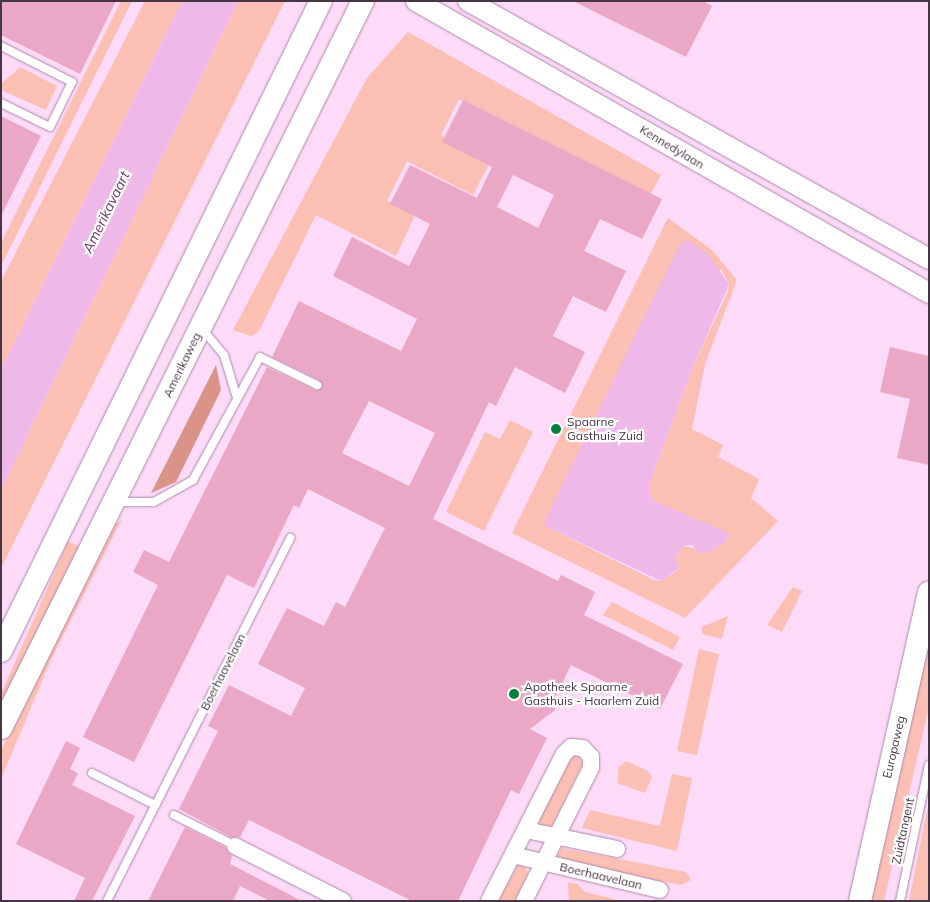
<!DOCTYPE html>
<html>
<head>
<meta charset="utf-8">
<style>
	body { margin:0 }
	#map { position:relative; width:930px; height:902px; overflow:hidden; background:#fcdaf8; font-family:Mulish,sans-serif }
	div>[style] { position:absolute }
	[style*='--x'] { left:calc(var(--x)*1px); top:calc(var(--y)*1px); width:calc(var(--w)*1px); rotate:calc(var(--a)*1deg) }
	.green>* { inset:0; background:#fcbfb4 }
	.forest>* { inset:0; background:#da9387 }
	.water>* { inset:0; background:#eeb8e8 }
	.building>* { inset:0; background:#eba8c6 }
	.roads { filter:drop-shadow(0 0 1px #af87aa) drop-shadow(0 0 1px #af87aa) }
	.service>* { height:8px; margin:-4px; padding:0 4px; transform-origin:4px; border-radius:4px; background:#fff }
	.minor>* { height:16px; margin:-8px; padding:0 8px; transform-origin:8px; border-radius:8px; background:#fff }
	.tertiary>* { height:20px; margin:-10px; padding:0 10px; transform-origin:10px; border-radius:10px; background:#fff }
	.secondary>* { height:22px; margin:-11px; padding:0 11px; transform-origin:11px; border-radius:11px; background:#fff }
	.dots>* { width:14px; height:14px; translate:-50% -50%; box-sizing:border-box; border:2px solid #fff; border-radius:50% }
	span { translate:-50% -50%; white-space:nowrap; text-align:center; line-height:1.15; -webkit-text-stroke:4.5px #fff; paint-order:stroke }
	.street-label { font-size:12px; color:#463544 }
	.poi-label { font-size:12px; color:#463544 }
	.left { translate:0 -50%; text-align:left }
	.water-label { font-size:14px; color:#72346e; font-style:italic }
	.frame { position:absolute; inset:0; border:2px solid #463544; pointer-events:none }
</style>
</head>
<body>
<div id="map">
	<div class="green">
		<div style="clip-path:polygon(121px 1px,132px 1px,1px 266px,1px 243px)"></div>
		<div style="clip-path:polygon(145px 1px,182px 1px,1px 370px,1px 281px)"></div>
		<div style="clip-path:polygon(238px 1px,285px 1px,1px 568px,1px 490px)"></div>
		<div style="clip-path:polygon(408px 32px,661px 175px,650px 195px,459px 99px,441px 135px,491px 160px,473px 195px,407px 161px,387px 201px,415px 215px,396px 256px,316px 215px,259px 331px,251px 336px,233px 330px,367px 78px)"></div>
		<div style="clip-path:polygon(20px 67px,57px 86px,46px 110px,1px 90px,1px 84px)"></div>
		<div style="clip-path:polygon(evenodd,668px 218px,712px 250px,737px 280px,705px 364px,692px 429px,723px 445px,718px 457px,759px 479px,751px 498px,778px 521px,685px 618px,512px 533px,668px 218px,721px 269px,729px 284px,728px 291px,693px 367px,649px 484px,649px 495px,656px 502px,729px 534px,727px 541px,710px 552px,683px 546px,675px 558px,679px 569px,661px 581px,654px 580px,545px 526px,721px 269px)"></div>
		<div style="clip-path:polygon(510px 420px,533px 432px,484px 531px,446px 512px,485px 432px,500px 439px)"></div>
		<div style="clip-path:polygon(122px 519px,51px 660px,1px 779px,1px 750px,112px 527px)"></div>
		<div style="clip-path:polygon(68px 541px,82px 548px,1px 709px,1px 694px)"></div>
		<div style="clip-path:polygon(793px 587px,802px 591px,782px 632px,767px 625px)"></div>
		<div style="clip-path:polygon(612px 602px,680px 637px,673px 650px,603px 615px)"></div>
		<div style="clip-path:polygon(728px 616px,722px 639px,702px 634px,702px 627px)"></div>
		<div style="clip-path:polygon(929px 639px,929px 707px,884px 901px,869px 901px)"></div>
		<div style="clip-path:polygon(699px 649px,719px 654px,697px 755px,677px 751px)"></div>
		<div style="clip-path:polygon(575px 753px,583px 763px,552px 826px,542px 826px,538px 818px,568px 756px)"></div>
		<div style="clip-path:polygon(626px 761px,648px 771px,652px 777px,645px 793px,617px 783px,619px 767px)"></div>
		<div style="clip-path:polygon(672px 774px,692px 778px,677px 851px,582px 828px,590px 810px,660px 826px)"></div>
		<div style="clip-path:polygon(929px 804px,929px 901px,909px 901px,925px 820px)"></div>
		<div style="clip-path:polygon(562px 848px,686px 872px,691px 880px,681px 885px,565px 861px,557px 856px)"></div>
		<div style="clip-path:polygon(518px 865px,524px 865px,528px 874px,515px 901px,498px 901px)"></div>
		<div style="clip-path:polygon(568px 882px,577px 884px,585px 892px,622px 901px,569px 901px)"></div>
	</div>
	<div class="forest">
		<div style="clip-path:polygon(216px 365px,221px 390px,176px 482px,151px 493px)"></div>
	</div>
	<div class="water">
		<div style="clip-path:polygon(182px 1px,238px 1px,1px 490px,1px 370px)"></div>
		<div style="clip-path:polygon(688px 240px,707px 253px,729px 284px,693px 367px,649px 484px,649px 495px,656px 502px,729px 533px,727px 541px,710px 552px,699px 553px,692px 545px,683px 546px,675px 558px,679px 568px,661px 581px,545px 526px,545px 520px,680px 244px)"></div>
	</div>
	<div class="building">
		<div style="clip-path:polygon(1px 1px,116px 1px,80px 74px,1px 35px)"></div>
		<div style="clip-path:polygon(573px 1px,703px 1px,712px 6px,686px 57px)"></div>
		<div style="clip-path:polygon(evenodd,463px 100px,662px 199px,642px 239px,600px 219px,584px 251px,626px 271px,606px 312px,573px 296px,553px 336px,585px 352px,565px 393px,515px 367px,496px 406px,489px 402px,433px 519px,558px 581px,561px 575px,595px 592px,584px 615px,683px 664px,660px 709px,571px 665px,554px 700px,555px 710px,530px 729px,547px 738px,519px 794px,511px 790px,458px 901px,412px 901px,249px 820px,240px 837px,231px 837px,179px 809px,218px 731px,208px 726px,229px 685px,291px 716px,305px 688px,258px 664px,287px 608px,324px 626px,336px 602px,345px 607px,385px 528px,308px 489px,299px 508px,294px 505px,254px 588px,227px 575px,134px 762px,83px 737px,158px 585px,133px 572px,144px 550px,169px 562px,267px 367px,315px 390px,322px 388px,319px 380px,272px 357px,299px 301px,401px 351px,417px 319px,333px 276px,352px 237px,409px 266px,430px 224px,390px 204px,410px 165px,477px 198px,492px 167px,442px 142px,463px 100px,513px 175px,554px 195px,538px 228px,497px 207px,513px 175px,463px 100px,369px 401px,435px 433px,409px 486px,342px 453px,369px 401px)"></div>
		<div style="clip-path:polygon(1px 116px,41px 136px,1px 216px)"></div>
		<div style="clip-path:polygon(890px 347px,929px 356px,929px 465px,897px 458px,910px 399px,880px 392px)"></div>
		<div style="clip-path:polygon(66px 741px,80px 748px,70px 769px,78px 773px,72px 785px,135px 816px,92px 901px,74px 901px,85px 878px,16px 844px)"></div>
		<div style="clip-path:polygon(185px 827px,225px 847px,232px 856px,230px 864px,302px 901px,270px 901px,240px 886px,233px 901px,148px 901px)"></div>
	</div>
	<div class="roads">
		<div class="service">
			<div style="--x:1;--y:46;--w:80;--a:26.9"></div>
			<div style="--x:72;--y:82;--w:50;--a:116.1"></div>
			<div style="--x:50;--y:127;--w:55;--a:-153.9"></div>
			<div style="--x:203;--y:330;--w:33;--a:50"></div>
			<div style="--x:224;--y:355;--w:45;--a:73.2"></div>
			<div style="--x:116;--y:502;--w:38;--a:0"></div>
			<div style="--x:154;--y:502;--w:45;--a:-29.4"></div>
			<div style="--x:193;--y:480;--w:140;--a:-61.4"></div>
			<div style="--x:260;--y:357;--w:64;--a:26.2"></div>
			<div style="--x:92;--y:773;--w:71;--a:26.9"></div>
			<div style="--x:174;--y:815;--w:60;--a:26.6"></div>
			<div style="--x:107;--y:901;--w:407;--a:-63.2"></div>
			<div style="--x:900;--y:901;--w:139;--a:-78"></div>
		</div>
		<div class="minor">
			<div style="--x:526;--y:830;--w:93;--a:11.8"></div>
			<div style="--x:235;--y:846;--w:121;--a:27"></div>
			<div style="--x:513;--y:855;--w:151;--a:13.4"></div>
			<div style="--x:489;--y:901;--w:165;--a:-63"></div>
			<div style="--x:564;--y:754;--w:10;--a:-45"></div>
			<div style="--x:571;--y:747;--w:12;--a:5"></div>
			<div style="--x:583;--y:748;--w:12;--a:48"></div>
			<div style="--x:591;--y:757;--w:11;--a:90"></div>
			<div style="--x:591;--y:768;--w:149;--a:116.7"></div>
		</div>
		<div class="tertiary">
			<div style="--x:416;--y:1;--w:590;--a:29.65"></div>
			<div style="--x:468;--y:1;--w:528;--a:29.23"></div>
		</div>
		<div class="secondary">
			<div style="--x:1;--y:651;--w:724;--a:-63.79"></div>
			<div style="--x:1;--y:728;--w:812;--a:-63.53"></div>
			<div style="--x:860;--y:901;--w:316;--a:-77.4"></div>
		</div>
	</div>
	<div class="dots">
		<div style="left:556px;top:429px;background:#04813b"></div>
		<div style="left:514px;top:694px;background:#04813b"></div>
	</div>
	<div class="street-label">
		<span style="left:672px;top:147px;rotate:31deg">Kennedylaan</span>
		<span style="left:182px;top:365px;rotate:-64deg">Amerikaweg</span>
		<span style="left:223px;top:672px;rotate:-63deg">Boerhaavelaan</span>
		<span style="left:894px;top:747px;rotate:-77deg">Europaweg</span>
		<span style="left:903px;top:831px;rotate:-78deg">Zuidtangent</span>
		<span style="left:601px;top:876px;rotate:13deg">Boerhaavelaan</span>
	</div>
	<div class="poi-label">
		<span class="left" style="left:567px;top:429px">Spaarne<br>Gasthuis Zuid</span>
		<span class="left" style="left:524px;top:694px">Apotheek Spaarne<br>Gasthuis - Haarlem Zuid</span>
	</div>
	<div class="water-label">
		<span style="left:106px;top:212px;rotate:-64deg">Amerikavaart</span>
	</div>
	<div class="frame"></div>
</div>
</body>
</html>
